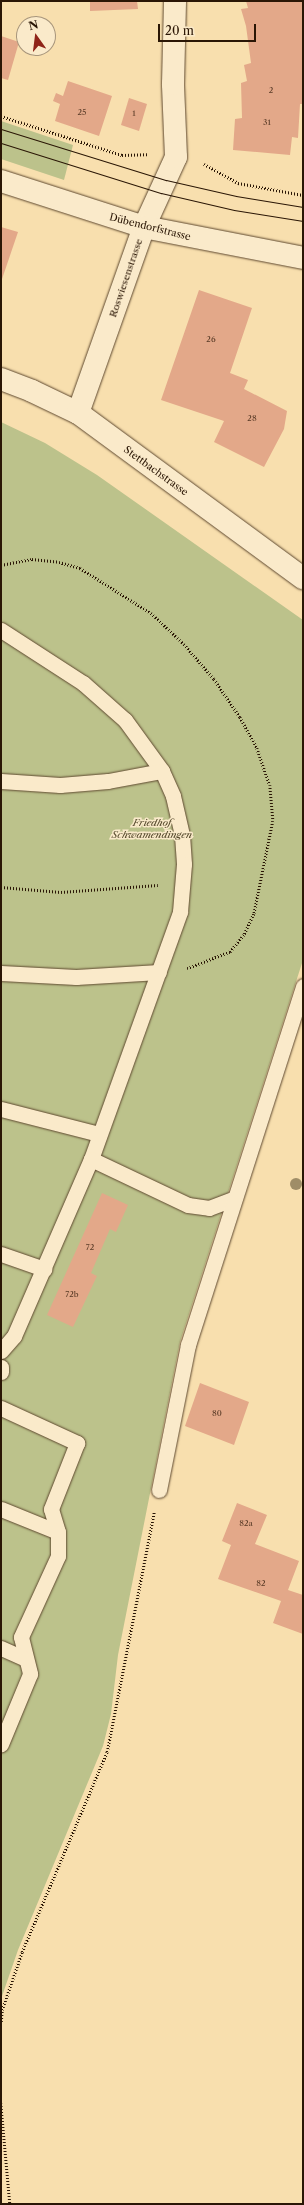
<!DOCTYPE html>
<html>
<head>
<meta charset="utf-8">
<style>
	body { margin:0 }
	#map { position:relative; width:304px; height:2205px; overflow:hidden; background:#f8dfae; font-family:"Libre Caslon Text",serif }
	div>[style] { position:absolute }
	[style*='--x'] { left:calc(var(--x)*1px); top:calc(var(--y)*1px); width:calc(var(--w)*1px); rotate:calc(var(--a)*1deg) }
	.green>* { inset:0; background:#bcc28b }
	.building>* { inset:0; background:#e3a889 }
	.path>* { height:2.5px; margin-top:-1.25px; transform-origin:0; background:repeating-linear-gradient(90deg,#2a1605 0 1px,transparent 0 3px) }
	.roads { filter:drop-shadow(0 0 1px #5e482f) drop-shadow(0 0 1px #5e482f) }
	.lane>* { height:15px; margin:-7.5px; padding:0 7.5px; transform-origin:7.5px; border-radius:7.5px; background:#faeaca }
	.street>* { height:22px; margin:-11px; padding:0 11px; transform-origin:11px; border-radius:11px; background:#faeaca }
	.secondary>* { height:22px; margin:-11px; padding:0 11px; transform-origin:11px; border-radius:11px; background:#faeaca }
	.tram>* { height:1px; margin:-0.5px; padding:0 0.5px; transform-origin:0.5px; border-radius:0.5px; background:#2a1605 }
	.trees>* { width:12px; height:12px; margin:-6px; border-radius:50%; background:#9f8d67 }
	span { translate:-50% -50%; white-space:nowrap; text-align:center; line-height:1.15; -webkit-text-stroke:3px #faeaca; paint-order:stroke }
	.number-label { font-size:8px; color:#583a26 }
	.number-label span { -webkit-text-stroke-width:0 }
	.street-label { font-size:10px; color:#2a1605 }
	.park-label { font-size:10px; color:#564a2d; font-style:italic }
	.frame { position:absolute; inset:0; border:2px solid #2a1605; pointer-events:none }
	.north { position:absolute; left:16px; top:16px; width:40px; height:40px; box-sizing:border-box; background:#faeaca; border:1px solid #a7957b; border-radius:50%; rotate:346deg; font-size:11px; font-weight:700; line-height:16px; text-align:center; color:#2a1605 }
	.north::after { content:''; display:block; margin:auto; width:14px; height:18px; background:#8f2418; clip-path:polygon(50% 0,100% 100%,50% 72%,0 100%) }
	.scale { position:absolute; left:158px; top:24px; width:98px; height:18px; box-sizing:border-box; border:2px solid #2a1605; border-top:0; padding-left:5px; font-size:12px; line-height:14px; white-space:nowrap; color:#2a1605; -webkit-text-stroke:3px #faeaca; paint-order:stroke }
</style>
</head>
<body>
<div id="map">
	<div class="green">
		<div style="clip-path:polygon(1px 121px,73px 145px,64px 180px,1px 159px)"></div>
		<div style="clip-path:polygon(1px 422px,45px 443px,97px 475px,303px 620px,303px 960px,180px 1342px,118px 1655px,111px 1714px,103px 1746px,18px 1950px,1px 1999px)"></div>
	</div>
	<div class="building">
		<div style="clip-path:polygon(90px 1px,137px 1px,138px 9px,90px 11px)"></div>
		<div style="clip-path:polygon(246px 1px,303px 1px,303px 104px,300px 104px,298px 138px,292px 137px,290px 155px,233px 150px,235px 119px,242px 118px,241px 83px,247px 81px,244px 65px,251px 63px,246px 26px,241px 9px,248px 8px)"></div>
		<div style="clip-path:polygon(1px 36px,19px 42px,8px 80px,1px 78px)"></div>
		<div style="clip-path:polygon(68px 81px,112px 96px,99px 136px,55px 121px,60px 104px,53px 101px,56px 93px,63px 96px)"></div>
		<div style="clip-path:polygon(129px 98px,147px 104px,139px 131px,121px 125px)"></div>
		<div style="clip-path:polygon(1px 227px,18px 232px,1px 282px)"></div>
		<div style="clip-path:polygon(199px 290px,252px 308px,230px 373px,248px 380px,244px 389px,287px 411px,284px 429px,264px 467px,214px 442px,224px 421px,161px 400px)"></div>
		<div style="clip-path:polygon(102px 1193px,128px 1205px,116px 1232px,110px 1229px,91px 1273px,97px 1276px,73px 1327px,47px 1315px)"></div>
		<div style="clip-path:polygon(200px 1383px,249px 1402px,234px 1445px,185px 1426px)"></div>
		<div style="clip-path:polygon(237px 1503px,267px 1515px,255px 1544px,299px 1561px,288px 1590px,303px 1595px,303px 1634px,273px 1623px,281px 1601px,218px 1579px,231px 1545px,222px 1541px)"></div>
	</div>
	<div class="path">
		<div style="--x:1;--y:116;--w:127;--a:17.9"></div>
		<div style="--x:122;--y:155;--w:25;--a:-2"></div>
		<div style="--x:204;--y:164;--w:39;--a:29"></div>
		<div style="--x:238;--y:183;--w:66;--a:10.5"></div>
		<div style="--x:1;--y:565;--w:32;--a:-11"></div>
		<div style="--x:32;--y:559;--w:27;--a:6"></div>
		<div style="--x:59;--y:562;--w:22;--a:16"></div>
		<div style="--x:80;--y:568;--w:84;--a:32.4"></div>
		<div style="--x:151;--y:613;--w:45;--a:43.2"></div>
		<div style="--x:184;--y:644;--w:46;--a:49.4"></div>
		<div style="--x:214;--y:679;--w:46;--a:55.6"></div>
		<div style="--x:240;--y:717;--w:35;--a:61"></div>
		<div style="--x:257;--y:748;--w:39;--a:71"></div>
		<div style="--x:270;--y:785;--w:36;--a:85"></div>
		<div style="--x:273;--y:821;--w:95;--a:101.5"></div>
		<div style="--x:254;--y:914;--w:23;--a:115"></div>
		<div style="--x:244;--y:935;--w:22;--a:129"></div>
		<div style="--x:230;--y:952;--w:46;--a:158.4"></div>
		<div style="--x:1;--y:887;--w:60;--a:4.8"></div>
		<div style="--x:61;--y:892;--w:97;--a:-4.1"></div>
		<div style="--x:1;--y:2022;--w:12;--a:-85"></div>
		<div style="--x:2;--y:2010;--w:61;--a:-71"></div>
		<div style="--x:22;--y:1952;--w:217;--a:-67"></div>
		<div style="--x:107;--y:1752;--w:244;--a:-78.9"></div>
		<div style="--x:1;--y:2103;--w:101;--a:84.9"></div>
	</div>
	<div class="roads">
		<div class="lane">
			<div style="--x:1;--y:630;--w:98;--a:32.9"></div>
			<div style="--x:83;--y:683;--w:56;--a:41.4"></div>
			<div style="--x:125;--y:720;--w:63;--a:54"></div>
			<div style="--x:162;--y:771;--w:27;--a:66"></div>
			<div style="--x:173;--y:796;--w:40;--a:77"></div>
			<div style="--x:182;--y:835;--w:29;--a:86"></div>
			<div style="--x:184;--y:864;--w:48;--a:94.8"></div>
			<div style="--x:180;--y:912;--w:263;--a:109.8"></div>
			<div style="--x:91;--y:1159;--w:193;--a:113.5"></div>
			<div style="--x:14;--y:1336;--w:20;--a:131"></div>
			<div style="--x:1;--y:781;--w:59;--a:3.9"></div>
			<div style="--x:60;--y:785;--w:48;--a:-4.8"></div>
			<div style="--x:108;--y:781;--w:55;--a:-10.5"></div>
			<div style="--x:1;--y:973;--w:75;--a:3.1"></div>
			<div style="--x:76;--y:977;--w:83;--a:-3.4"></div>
			<div style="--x:1;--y:1109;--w:101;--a:14.3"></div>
			<div style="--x:91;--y:1159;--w:107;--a:25.4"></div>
			<div style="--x:188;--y:1205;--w:21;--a:8"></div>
			<div style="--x:209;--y:1208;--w:26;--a:-21"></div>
			<div style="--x:1;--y:1254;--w:46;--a:19.2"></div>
			<div style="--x:1;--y:1367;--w:5;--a:90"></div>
			<div style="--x:1;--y:1408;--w:84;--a:24.7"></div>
			<div style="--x:77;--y:1443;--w:71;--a:111.5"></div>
			<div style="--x:51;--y:1509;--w:24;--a:73"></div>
			<div style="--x:58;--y:1532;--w:24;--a:90"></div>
			<div style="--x:58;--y:1556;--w:89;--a:114.6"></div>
			<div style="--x:21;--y:1637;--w:38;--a:76"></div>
			<div style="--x:30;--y:1674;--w:76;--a:112.5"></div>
			<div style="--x:159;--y:1490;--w:148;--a:-78.7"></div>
			<div style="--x:188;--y:1345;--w:377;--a:-72.2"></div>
			<div style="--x:1;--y:1509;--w:61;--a:22"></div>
			<div style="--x:1;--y:1648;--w:27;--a:24"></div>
		</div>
		<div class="street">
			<div style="--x:1;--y:379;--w:33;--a:21"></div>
			<div style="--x:32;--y:391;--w:51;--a:25.6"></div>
			<div style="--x:78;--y:413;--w:279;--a:36.3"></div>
			<div style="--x:78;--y:413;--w:197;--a:-70.5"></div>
			<div style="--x:144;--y:227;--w:77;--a:-65.4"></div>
			<div style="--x:176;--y:157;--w:73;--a:-92.4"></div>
			<div style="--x:173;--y:84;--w:83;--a:-88.6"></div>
		</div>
		<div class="secondary">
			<div style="--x:1;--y:181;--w:150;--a:17.8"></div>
			<div style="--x:144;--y:227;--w:162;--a:11"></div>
		</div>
	</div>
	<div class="tram">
		<div style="--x:1;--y:129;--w:173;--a:17.2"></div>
		<div style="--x:166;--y:180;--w:72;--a:12.9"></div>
		<div style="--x:236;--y:196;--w:68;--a:9.3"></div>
		<div style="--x:1;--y:143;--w:168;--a:17.4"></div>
		<div style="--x:161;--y:193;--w:75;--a:13.1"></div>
		<div style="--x:234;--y:210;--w:70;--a:9.1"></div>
	</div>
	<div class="trees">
		<div style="left:296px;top:1184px"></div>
	</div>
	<div class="number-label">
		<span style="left:271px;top:91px">2</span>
		<span style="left:82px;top:113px">25</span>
		<span style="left:134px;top:114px">1</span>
		<span style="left:267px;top:123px">31</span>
		<span style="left:211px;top:340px">26</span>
		<span style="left:252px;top:419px">28</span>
		<span style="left:90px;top:1248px">72</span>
		<span style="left:72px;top:1295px">72b</span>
		<span style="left:217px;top:1414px">80</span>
		<span style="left:246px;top:1524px">82a</span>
		<span style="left:261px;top:1584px">82</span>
	</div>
	<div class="street-label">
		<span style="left:150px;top:227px;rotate:14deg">Dübendorfstrasse</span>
		<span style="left:126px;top:278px;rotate:-71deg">Roswiesenstrasse</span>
		<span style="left:156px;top:471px;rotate:36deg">Stettbachstrasse</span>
	</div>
	<div class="park-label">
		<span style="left:152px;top:828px">Friedhof<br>Schwamendingen</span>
	</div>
	<div class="frame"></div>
	<div class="north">N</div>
	<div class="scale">20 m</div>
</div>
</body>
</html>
